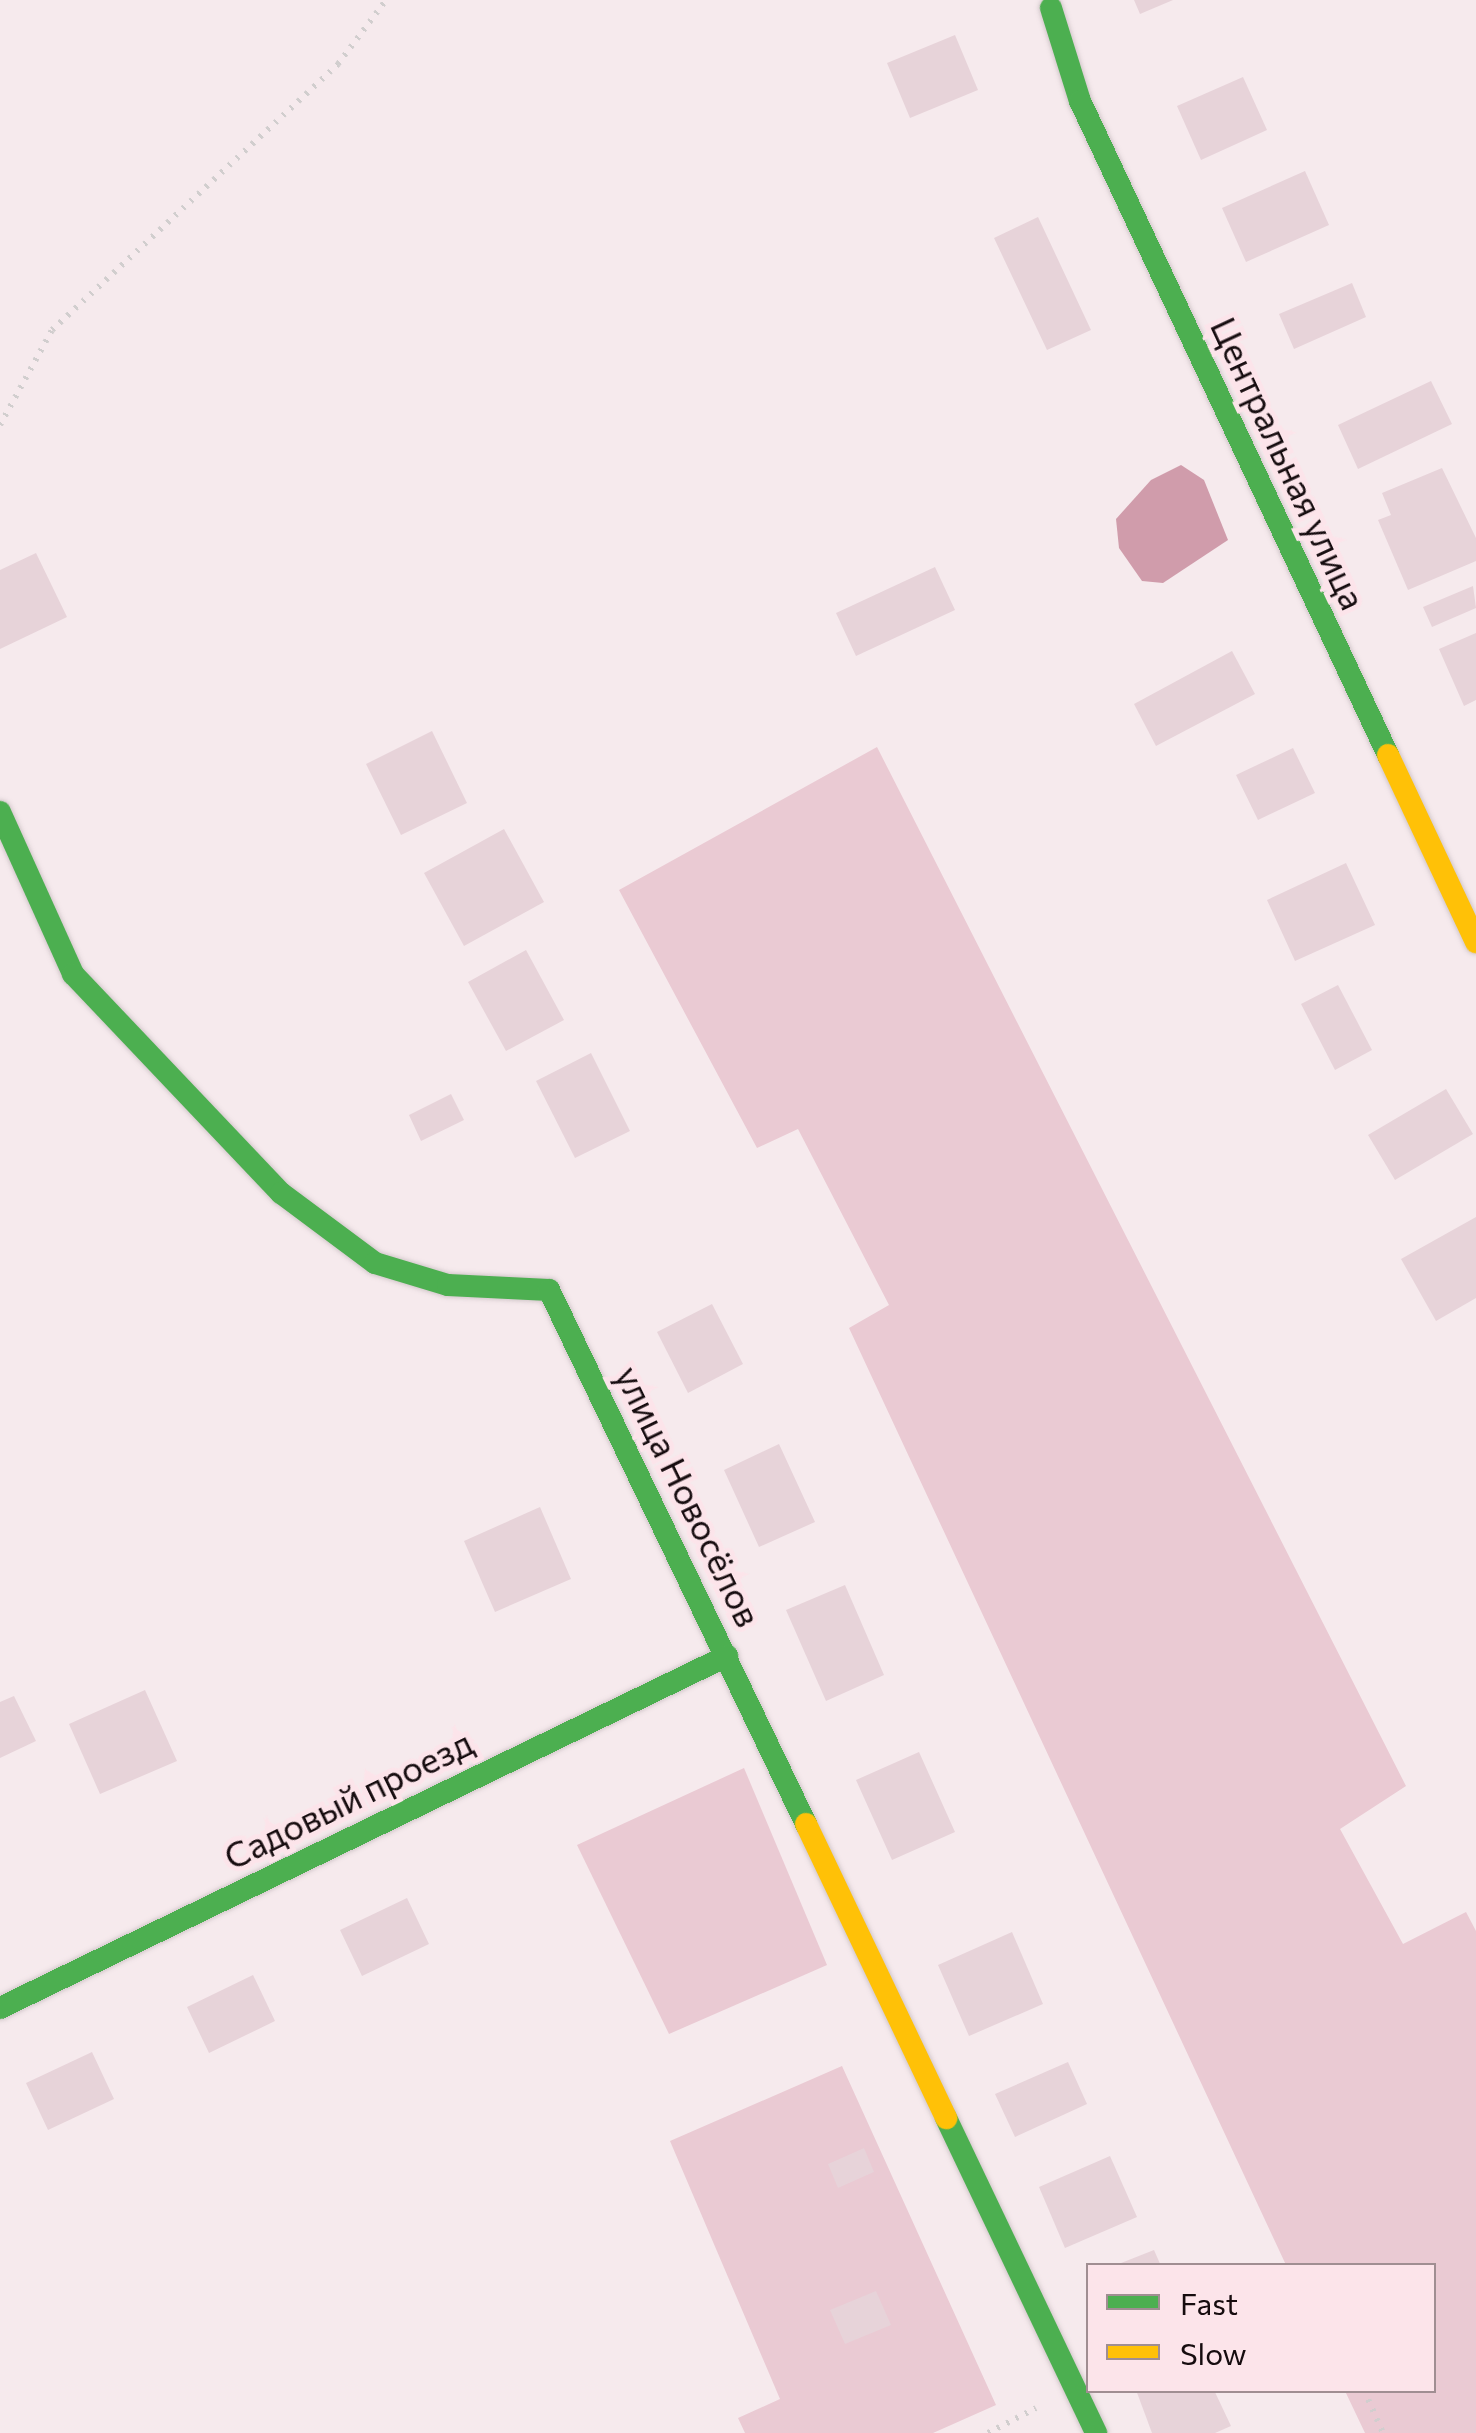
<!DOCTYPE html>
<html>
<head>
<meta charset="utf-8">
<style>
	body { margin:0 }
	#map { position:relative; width:1476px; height:2433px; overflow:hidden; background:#f6eaed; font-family:Commissioner,sans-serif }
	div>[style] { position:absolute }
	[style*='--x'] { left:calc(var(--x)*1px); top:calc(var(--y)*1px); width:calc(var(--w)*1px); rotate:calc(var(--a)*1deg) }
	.green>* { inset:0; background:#eacad3 }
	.water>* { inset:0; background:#d09cab }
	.building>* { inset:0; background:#e7d3d9 }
	.path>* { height:6px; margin-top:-3px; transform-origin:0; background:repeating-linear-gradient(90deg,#d1cece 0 2.5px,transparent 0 10.5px) }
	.roads { filter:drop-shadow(0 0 2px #d3c8cb) drop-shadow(0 0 2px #d3c8cb) }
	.fast>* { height:22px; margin:-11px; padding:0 11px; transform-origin:11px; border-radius:11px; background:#4caf50 }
	.slow>* { height:22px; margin:-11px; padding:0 11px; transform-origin:11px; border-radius:11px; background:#ffc107 }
	span { translate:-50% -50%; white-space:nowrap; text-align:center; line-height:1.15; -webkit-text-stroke:10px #fce4ea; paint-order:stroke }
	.street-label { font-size:35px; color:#160c0f }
	.legend { position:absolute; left:1086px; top:2263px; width:350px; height:130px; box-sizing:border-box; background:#fce4ea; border:2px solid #a08e92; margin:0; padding:12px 18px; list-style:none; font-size:30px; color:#160c0f }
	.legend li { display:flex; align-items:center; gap:20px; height:50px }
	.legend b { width:50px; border:2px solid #a08e92 }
</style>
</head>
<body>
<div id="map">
	<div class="green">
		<div style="clip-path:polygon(877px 747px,1406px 1786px,1340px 1829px,1403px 1944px,1466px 1912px,1476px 1931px,1476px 2433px,1365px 2433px,1345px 2391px,1434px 2390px,1434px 2266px,1286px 2265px,849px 1328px,889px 1305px,798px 1129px,757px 1148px,619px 890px)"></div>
		<div style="clip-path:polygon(744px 1768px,827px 1965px,669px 2034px,577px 1845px)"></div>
		<div style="clip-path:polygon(842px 2066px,996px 2405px,933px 2433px,745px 2433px,738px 2418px,780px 2399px,670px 2141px)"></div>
	</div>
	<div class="water">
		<div style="clip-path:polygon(1181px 465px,1204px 480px,1228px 540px,1163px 583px,1142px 581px,1119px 548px,1116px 519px,1151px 480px)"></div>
	</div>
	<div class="building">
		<div style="clip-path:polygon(1134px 0,1173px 0,1140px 14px)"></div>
		<div style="clip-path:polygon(955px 35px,978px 90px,910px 118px,887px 63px)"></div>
		<div style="clip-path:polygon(1243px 77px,1267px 130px,1201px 160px,1177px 106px)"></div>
		<div style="clip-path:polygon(1305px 171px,1329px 225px,1246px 262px,1222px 208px)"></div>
		<div style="clip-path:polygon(1038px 217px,1091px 330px,1047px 350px,994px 238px)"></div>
		<div style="clip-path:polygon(1352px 283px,1366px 317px,1294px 349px,1279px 314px)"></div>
		<div style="clip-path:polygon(1431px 381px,1452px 424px,1358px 469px,1338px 425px)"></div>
		<div style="clip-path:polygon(1442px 468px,1476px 538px,1476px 561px,1408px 590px,1378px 520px,1391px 515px,1382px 493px)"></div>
		<div style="clip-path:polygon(36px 553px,67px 617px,0 649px,0 570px)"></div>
		<div style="clip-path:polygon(935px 567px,955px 610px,856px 656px,836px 613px)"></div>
		<div style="clip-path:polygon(1473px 586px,1476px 608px,1432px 627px,1423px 607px)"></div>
		<div style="clip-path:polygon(1476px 633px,1476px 700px,1464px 706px,1439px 649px)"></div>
		<div style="clip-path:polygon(1232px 651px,1255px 694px,1156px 746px,1134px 704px)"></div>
		<div style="clip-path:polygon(432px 731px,467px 803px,401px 835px,366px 764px)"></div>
		<div style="clip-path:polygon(1293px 748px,1315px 793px,1258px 820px,1236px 775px)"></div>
		<div style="clip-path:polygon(504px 829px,544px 902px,464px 946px,424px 873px)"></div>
		<div style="clip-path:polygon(1346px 863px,1375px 925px,1295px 961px,1267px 900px)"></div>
		<div style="clip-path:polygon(526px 950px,564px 1020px,506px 1051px,468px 982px)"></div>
		<div style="clip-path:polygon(1338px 985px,1372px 1050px,1335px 1070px,1301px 1004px)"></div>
		<div style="clip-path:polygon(591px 1053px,630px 1131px,575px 1158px,536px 1081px)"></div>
		<div style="clip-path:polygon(1446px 1089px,1473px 1134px,1395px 1180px,1368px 1135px)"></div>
		<div style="clip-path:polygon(451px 1094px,464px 1120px,421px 1141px,409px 1115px)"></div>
		<div style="clip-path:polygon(1476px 1217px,1476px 1298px,1436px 1321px,1401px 1259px)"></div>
		<div style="clip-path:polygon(712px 1304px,743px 1364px,688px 1393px,657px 1332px)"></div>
		<div style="clip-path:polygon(779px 1444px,815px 1522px,759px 1547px,724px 1470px)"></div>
		<div style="clip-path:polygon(540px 1507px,571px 1579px,495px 1612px,464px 1541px)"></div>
		<div style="clip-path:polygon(845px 1585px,884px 1675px,826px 1701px,786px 1610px)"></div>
		<div style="clip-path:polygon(145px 1690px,177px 1761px,100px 1794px,69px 1724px)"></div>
		<div style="clip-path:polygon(14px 1696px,36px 1741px,0 1758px,0 1702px)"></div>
		<div style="clip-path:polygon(919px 1752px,955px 1832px,892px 1860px,856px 1780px)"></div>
		<div style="clip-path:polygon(407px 1898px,429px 1944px,362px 1976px,340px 1930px)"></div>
		<div style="clip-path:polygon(1012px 1932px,1043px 2004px,969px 2036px,938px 1965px)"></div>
		<div style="clip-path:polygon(253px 1975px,275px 2021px,209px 2053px,187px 2007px)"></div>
		<div style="clip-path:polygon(92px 2052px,114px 2099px,48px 2130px,26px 2083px)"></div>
		<div style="clip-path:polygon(1068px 2062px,1087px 2104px,1015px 2137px,995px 2094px)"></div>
		<div style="clip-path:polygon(864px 2148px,874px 2172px,838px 2188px,828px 2164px)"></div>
		<div style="clip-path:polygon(1110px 2156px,1137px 2217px,1065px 2248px,1039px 2187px)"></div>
		<div style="clip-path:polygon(1154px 2250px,1161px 2266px,1117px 2266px,1116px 2265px)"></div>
		<div style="clip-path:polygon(876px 2291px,891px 2325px,845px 2344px,830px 2310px)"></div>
		<div style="clip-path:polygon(1136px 2390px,1214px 2390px,1231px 2426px,1215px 2433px,1152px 2433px)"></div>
	</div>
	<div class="path">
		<div style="--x:0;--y:425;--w:108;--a:-61.3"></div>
		<div style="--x:52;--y:330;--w:391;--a:-42.9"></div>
		<div style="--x:338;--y:64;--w:80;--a:-53.1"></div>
		<div style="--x:1364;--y:2390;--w:47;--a:66.2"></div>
		<div style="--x:988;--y:2433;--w:54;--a:-27.5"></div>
	</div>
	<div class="roads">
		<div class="fast">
			<div style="--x:1051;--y:8;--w:97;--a:72.7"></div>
			<div style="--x:1080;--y:101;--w:723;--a:64.78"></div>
			<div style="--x:0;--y:812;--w:178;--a:65.7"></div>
			<div style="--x:73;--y:974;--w:302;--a:46.5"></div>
			<div style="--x:281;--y:1193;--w:117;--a:36.7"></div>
			<div style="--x:375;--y:1263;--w:76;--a:16.8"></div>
			<div style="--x:448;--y:1285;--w:101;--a:2.8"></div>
			<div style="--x:549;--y:1290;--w:593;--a:64.3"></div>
			<div style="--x:0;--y:2008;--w:808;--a:-25.84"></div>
			<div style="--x:946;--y:2118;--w:349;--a:64.5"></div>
		</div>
		<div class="slow">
			<div style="--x:1388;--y:755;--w:207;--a:64.8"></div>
			<div style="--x:806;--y:1824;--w:326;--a:64.5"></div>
		</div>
	</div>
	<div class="street-label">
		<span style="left:1289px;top:463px;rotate:65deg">Центральная улица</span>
		<span style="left:689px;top:1496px;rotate:64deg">улица Новосёлов</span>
		<span style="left:348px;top:1799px;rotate:-26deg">Садовый проезд</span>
	</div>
	<ul class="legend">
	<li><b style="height:12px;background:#4caf50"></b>Fast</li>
	<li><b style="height:12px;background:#ffc107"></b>Slow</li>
	</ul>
</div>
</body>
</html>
